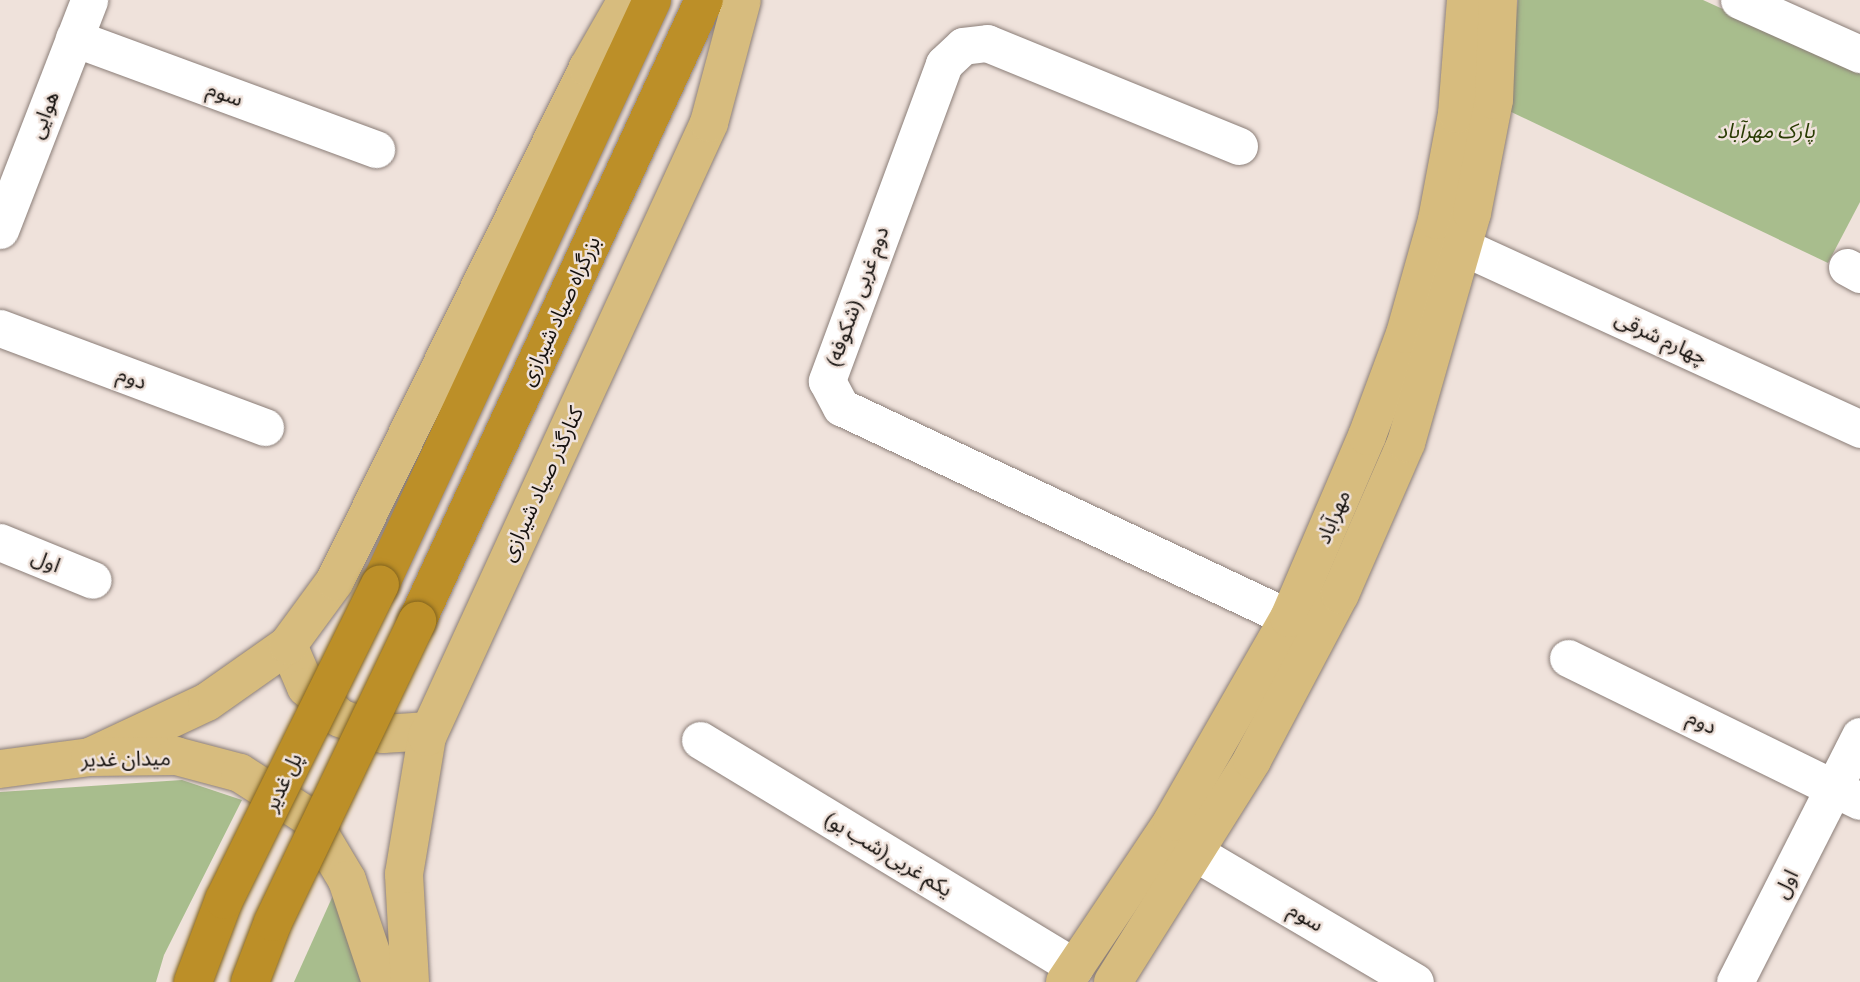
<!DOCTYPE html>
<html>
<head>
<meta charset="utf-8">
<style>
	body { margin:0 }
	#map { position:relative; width:1860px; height:982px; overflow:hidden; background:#efe2db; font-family:"Crimson Pro","Noto Sans Arabic",serif }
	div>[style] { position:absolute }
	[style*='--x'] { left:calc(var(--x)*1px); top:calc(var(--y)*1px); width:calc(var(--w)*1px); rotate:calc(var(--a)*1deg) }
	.green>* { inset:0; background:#a8bd8d }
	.roads { filter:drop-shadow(0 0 2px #8b7e78) drop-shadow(0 0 2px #8b7e78) }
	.minor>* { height:37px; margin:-18.5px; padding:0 18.5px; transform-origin:18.5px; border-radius:18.5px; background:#fff }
	.major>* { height:38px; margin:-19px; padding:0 19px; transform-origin:19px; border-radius:19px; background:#d7bc7e }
	.highway>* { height:38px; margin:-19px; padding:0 19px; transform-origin:19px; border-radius:19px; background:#bc8f28 }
	.bridges { filter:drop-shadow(0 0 2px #81631f) drop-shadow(0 0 2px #81631f) }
	.highway-bridge>* { height:38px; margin:-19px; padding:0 19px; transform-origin:19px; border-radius:19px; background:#bc8f28 }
	span { translate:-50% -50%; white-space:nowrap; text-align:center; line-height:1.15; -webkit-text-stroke:5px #efe2db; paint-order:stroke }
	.street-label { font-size:21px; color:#14100d }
	.park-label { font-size:21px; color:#293b03; font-style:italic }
</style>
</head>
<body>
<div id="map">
	<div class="green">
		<div style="clip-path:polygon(1518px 0,1703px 0,1860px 72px,1860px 202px,1828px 263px,1507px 110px)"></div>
		<div style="clip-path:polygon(182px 780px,242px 800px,164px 955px,156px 982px,0 982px,0 792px)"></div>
		<div style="clip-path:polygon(335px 891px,361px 982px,294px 982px)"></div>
	</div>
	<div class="roads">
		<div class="minor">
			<div style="--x:1739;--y:0;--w:133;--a:24.1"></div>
			<div style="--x:74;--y:38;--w:322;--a:20.2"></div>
			<div style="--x:1239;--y:146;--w:272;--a:-157.8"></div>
			<div style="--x:987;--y:43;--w:24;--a:173"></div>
			<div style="--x:963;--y:46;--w:26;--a:137"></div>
			<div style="--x:944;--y:64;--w:338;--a:110.3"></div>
			<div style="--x:827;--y:381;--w:30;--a:62"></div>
			<div style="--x:841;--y:407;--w:495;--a:25.2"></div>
			<div style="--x:0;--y:230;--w:247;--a:-68.8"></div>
			<div style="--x:1463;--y:247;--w:437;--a:24.6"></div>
			<div style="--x:1847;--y:267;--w:15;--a:28"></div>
			<div style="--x:0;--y:328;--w:283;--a:20.5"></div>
			<div style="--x:0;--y:542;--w:100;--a:22.2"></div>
			<div style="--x:1568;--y:658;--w:325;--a:26.1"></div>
			<div style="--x:700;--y:740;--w:438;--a:31.2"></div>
			<div style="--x:1196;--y:853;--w:254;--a:30.5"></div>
			<div style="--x:1735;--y:982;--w:276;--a:-63.1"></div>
		</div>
		<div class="major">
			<div style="--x:288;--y:645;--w:46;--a:66.8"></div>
			<div style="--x:306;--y:687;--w:46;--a:42.4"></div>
			<div style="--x:340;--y:718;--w:46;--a:20.4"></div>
			<div style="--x:383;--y:734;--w:46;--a:-3.7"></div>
			<div style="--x:90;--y:757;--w:129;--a:-25.2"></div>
			<div style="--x:207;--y:702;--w:99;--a:-35.1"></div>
			<div style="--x:288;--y:645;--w:79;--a:-53.7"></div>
			<div style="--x:335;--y:581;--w:572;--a:-63.75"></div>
			<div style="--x:588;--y:68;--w:78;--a:-60.2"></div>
			<div style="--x:0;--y:769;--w:91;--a:-7.6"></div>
			<div style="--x:90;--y:757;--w:86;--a:-0.7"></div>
			<div style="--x:176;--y:756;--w:66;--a:14.9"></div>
			<div style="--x:240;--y:773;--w:83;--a:32.7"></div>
			<div style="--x:310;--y:818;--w:72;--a:59.2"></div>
			<div style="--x:347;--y:880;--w:108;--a:71.6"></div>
			<div style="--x:410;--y:982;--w:108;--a:-93.2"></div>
			<div style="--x:404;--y:874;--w:139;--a:-80.5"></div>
			<div style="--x:427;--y:737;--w:676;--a:-65.33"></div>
			<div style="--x:709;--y:123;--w:127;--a:-75"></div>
			<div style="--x:1065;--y:982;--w:192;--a:-56.2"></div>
			<div style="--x:1172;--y:822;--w:235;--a:-60.2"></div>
			<div style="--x:1289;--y:618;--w:198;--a:-66.8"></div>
			<div style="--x:1367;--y:436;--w:109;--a:-69.6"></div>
			<div style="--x:1405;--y:334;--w:118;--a:-74.3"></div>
			<div style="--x:1437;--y:220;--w:108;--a:-79.3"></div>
			<div style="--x:1457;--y:114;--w:114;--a:-85.5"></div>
			<div style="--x:1113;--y:982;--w:262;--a:-57.9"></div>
			<div style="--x:1252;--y:760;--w:188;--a:-62.1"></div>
			<div style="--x:1340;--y:594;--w:165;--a:-66.4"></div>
			<div style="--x:1406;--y:443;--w:239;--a:-74"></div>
			<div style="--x:1472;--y:213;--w:115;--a:-79"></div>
			<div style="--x:1494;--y:100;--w:100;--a:-87.7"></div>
		</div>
		<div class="highway">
			<div style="--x:380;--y:585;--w:645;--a:-65.06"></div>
			<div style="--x:417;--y:621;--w:684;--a:-65.2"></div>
		</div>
	</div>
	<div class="bridges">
		<div class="highway-bridge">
			<div style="--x:193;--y:982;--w:88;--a:-69.3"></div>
			<div style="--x:224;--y:900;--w:352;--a:-63.7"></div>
			<div style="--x:250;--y:982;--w:64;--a:-69"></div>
			<div style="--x:273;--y:922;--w:334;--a:-64.4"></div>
		</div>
	</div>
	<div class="street-label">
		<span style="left:225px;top:94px;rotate:20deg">سوم</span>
		<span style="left:44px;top:115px;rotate:-69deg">هوایی</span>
		<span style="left:857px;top:297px;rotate:-70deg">دوم غربی (شکوفه)</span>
		<span style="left:560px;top:311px;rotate:-65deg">بزرگراه صیاد شیرازی</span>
		<span style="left:1661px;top:338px;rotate:25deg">چهارم شرقی</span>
		<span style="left:132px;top:378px;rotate:21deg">دوم</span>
		<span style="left:542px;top:484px;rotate:-65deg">کنارگذر صیاد شیرازی</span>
		<span style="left:1333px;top:517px;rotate:-67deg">مهرآباد</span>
		<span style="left:46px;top:561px;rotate:22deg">اول</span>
		<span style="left:1702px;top:722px;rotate:26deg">دوم</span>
		<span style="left:126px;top:759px;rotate:-1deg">میدان غدیر</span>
		<span style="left:283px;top:782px;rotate:-64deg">پل غدیر</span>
		<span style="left:888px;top:854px;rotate:31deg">یکم غربی(شب بو)</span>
		<span style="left:1786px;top:884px;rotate:-63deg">اول</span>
		<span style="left:1306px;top:917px;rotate:31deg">سوم</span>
	</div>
	<div class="park-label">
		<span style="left:1766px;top:131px">پارک مهرآباد</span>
	</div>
</div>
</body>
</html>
